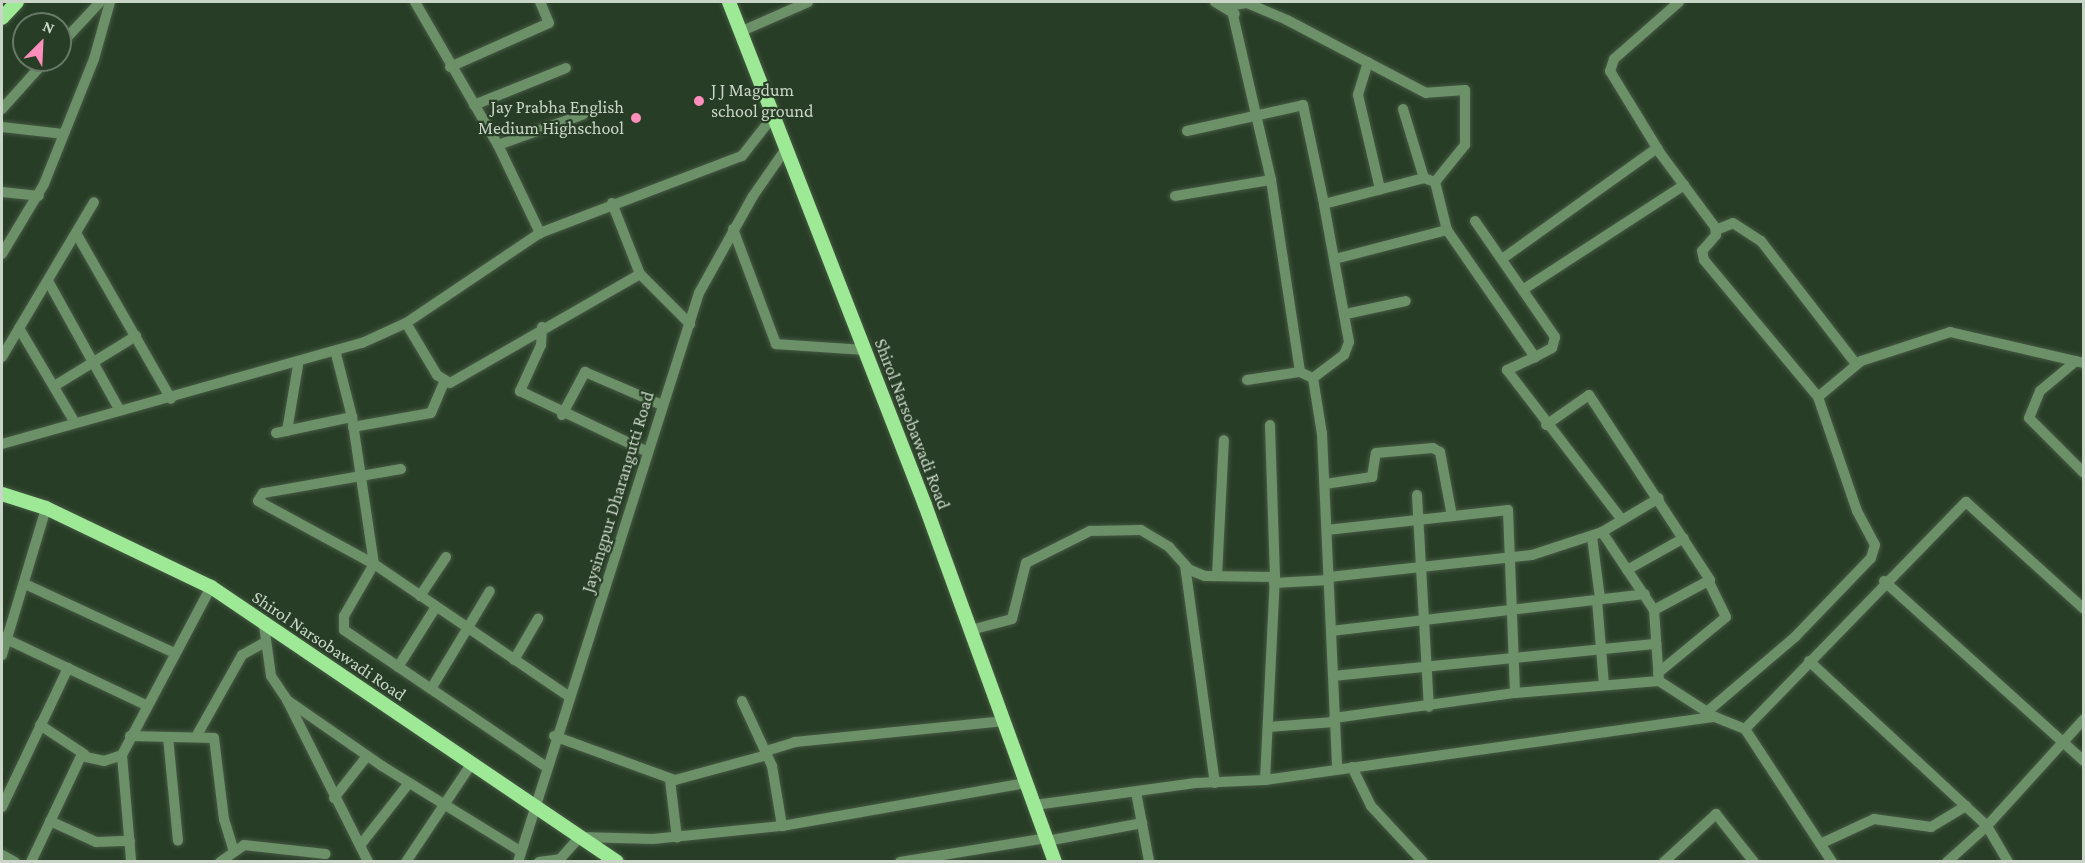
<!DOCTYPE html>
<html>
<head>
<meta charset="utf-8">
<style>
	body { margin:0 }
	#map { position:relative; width:2085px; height:863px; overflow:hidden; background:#283d26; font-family:"Crimson Pro",serif }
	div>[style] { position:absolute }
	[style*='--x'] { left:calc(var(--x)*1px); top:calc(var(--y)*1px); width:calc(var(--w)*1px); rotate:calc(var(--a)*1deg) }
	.roads { filter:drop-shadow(0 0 2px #455943) drop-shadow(0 0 2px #455943) }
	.minor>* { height:10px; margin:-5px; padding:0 5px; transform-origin:5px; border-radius:5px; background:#6c9068 }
	.major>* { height:14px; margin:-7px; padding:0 7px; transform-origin:7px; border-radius:7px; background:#9de996 }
	.dots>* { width:16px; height:16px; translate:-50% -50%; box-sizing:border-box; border:3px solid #283d26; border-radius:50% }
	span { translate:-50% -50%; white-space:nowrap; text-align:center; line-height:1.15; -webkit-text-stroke:4.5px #283d26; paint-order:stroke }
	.poi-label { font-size:18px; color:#c9d6c7 }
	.left { translate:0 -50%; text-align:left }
	.right { translate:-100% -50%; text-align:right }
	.street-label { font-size:18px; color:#c9d6c7 }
	.frame { position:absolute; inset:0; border:3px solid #c9d6c7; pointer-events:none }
	.north { position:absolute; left:12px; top:12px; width:60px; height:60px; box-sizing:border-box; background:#283d26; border:2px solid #687a66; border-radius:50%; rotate:24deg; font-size:16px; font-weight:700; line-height:24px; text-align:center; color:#c9d6c7 }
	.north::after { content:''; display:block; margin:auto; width:21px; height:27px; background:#fe8ebb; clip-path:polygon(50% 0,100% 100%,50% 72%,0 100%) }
</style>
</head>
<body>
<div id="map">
	<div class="roads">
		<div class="minor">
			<div style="--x:415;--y:2;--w:165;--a:59.9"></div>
			<div style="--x:498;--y:145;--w:98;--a:64.5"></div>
			<div style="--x:1215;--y:2;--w:23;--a:31"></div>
			<div style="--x:1230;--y:2;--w:183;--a:77"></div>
			<div style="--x:1271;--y:180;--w:194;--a:81.4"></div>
			<div style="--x:1300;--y:372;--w:14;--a:25"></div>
			<div style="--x:1313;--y:378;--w:57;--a:80.9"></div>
			<div style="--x:1322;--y:434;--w:336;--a:87.4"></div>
			<div style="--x:1679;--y:2;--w:86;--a:138.8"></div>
			<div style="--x:1614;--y:59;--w:13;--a:108"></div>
			<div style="--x:1610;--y:71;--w:96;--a:58.6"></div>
			<div style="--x:1660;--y:153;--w:92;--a:53.4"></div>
			<div style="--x:1715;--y:227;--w:8;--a:83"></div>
			<div style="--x:1716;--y:235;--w:21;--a:131"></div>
			<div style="--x:1702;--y:251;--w:9;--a:77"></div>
			<div style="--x:1704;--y:260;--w:178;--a:50.2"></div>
			<div style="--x:1818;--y:397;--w:120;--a:71.1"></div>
			<div style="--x:1857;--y:511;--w:38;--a:62"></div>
			<div style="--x:1875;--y:545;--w:14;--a:107"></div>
			<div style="--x:1871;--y:558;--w:110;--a:133.9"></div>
			<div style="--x:1795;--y:637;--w:116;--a:139.6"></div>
			<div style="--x:742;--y:31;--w:72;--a:-23.7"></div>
			<div style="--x:60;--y:45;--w:59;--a:-47.1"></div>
			<div style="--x:1368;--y:62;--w:34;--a:107"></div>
			<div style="--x:1358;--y:95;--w:97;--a:76.8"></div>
			<div style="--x:450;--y:67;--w:108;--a:-24"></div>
			<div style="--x:549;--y:23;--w:23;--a:-113"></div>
			<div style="--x:474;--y:105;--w:99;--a:-21.9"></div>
			<div style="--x:2;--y:109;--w:66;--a:-48.1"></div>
			<div style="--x:1403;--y:109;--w:72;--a:73.1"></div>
			<div style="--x:2;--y:127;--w:61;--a:6.5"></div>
			<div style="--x:1187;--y:131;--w:119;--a:-12.6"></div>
			<div style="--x:1303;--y:105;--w:101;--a:78"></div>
			<div style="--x:1324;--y:204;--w:103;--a:-14.6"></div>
			<div style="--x:1424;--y:178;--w:12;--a:20"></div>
			<div style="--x:1435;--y:182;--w:48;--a:-51"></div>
			<div style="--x:1465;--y:145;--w:55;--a:-90"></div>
			<div style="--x:1465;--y:90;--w:39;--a:176"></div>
			<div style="--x:1426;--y:93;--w:157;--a:-152.3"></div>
			<div style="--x:1287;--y:20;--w:43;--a:-157"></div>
			<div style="--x:1247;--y:3;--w:14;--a:172"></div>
			<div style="--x:498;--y:145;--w:91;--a:-19.8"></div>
			<div style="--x:1435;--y:182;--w:49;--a:76"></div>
			<div style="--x:1447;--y:230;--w:155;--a:55.3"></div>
			<div style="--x:1535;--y:357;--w:31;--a:155"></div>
			<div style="--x:1507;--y:370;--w:189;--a:52.5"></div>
			<div style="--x:2;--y:192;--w:37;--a:6"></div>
			<div style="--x:1175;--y:196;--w:97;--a:-9.5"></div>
			<div style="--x:612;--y:203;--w:76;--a:68.5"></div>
			<div style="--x:640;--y:274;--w:71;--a:45"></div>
			<div style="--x:1475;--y:221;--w:141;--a:55.4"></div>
			<div style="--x:1555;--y:337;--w:11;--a:105"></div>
			<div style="--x:1552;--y:348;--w:19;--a:152"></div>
			<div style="--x:733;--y:229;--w:123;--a:69.5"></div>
			<div style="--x:776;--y:344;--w:88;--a:3.9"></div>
			<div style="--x:1716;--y:230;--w:18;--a:-22"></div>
			<div style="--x:1733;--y:223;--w:33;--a:33"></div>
			<div style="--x:1761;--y:241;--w:155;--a:52.3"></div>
			<div style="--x:76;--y:233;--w:191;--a:60.2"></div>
			<div style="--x:2;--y:254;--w:82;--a:-59"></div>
			<div style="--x:44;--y:184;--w:135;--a:-68.2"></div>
			<div style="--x:94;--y:59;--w:59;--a:-74.3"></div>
			<div style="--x:1335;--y:259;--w:116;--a:-14.5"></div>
			<div style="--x:1502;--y:259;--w:191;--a:-35.6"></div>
			<div style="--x:48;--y:281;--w:146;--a:61"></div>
			<div style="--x:1524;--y:289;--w:191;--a:-33"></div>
			<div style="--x:1346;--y:314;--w:61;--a:-12.2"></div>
			<div style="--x:406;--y:323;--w:61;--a:59.2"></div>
			<div style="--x:437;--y:375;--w:15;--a:32"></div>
			<div style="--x:450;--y:383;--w:219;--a:-29.8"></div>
			<div style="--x:542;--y:327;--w:18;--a:93"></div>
			<div style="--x:541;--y:345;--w:51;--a:114.5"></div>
			<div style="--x:520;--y:391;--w:142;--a:25.5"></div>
			<div style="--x:19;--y:328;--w:108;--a:59.4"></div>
			<div style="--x:336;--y:354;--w:65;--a:75.7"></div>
			<div style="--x:352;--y:417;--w:149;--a:81.5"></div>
			<div style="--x:374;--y:564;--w:235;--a:34.2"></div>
			<div style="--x:2;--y:357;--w:180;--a:-59.3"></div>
			<div style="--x:2076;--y:361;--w:47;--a:140.2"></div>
			<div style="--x:2040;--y:391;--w:29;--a:112"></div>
			<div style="--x:2029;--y:418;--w:78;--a:45"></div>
			<div style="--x:1313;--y:378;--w:39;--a:-37"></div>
			<div style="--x:1344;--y:355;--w:14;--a:-69"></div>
			<div style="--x:1349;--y:342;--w:140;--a:-100.3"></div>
			<div style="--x:1247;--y:380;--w:54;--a:-8.6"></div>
			<div style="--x:56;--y:385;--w:94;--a:-31.5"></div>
			<div style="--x:1818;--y:397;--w:56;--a:-39.9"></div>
			<div style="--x:1861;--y:361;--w:94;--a:-18"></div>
			<div style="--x:1950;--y:332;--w:138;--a:13"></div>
			<div style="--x:562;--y:415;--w:49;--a:-61.9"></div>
			<div style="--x:585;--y:372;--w:84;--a:23.2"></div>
			<div style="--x:1546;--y:425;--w:52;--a:-34.9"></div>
			<div style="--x:1589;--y:395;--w:221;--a:56.8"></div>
			<div style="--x:1710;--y:580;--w:64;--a:151.8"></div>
			<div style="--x:353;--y:427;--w:79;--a:-10.2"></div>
			<div style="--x:431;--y:413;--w:33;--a:-67"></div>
			<div style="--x:287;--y:431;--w:67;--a:-80.5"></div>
			<div style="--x:276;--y:433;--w:78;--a:-11.9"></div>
			<div style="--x:2;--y:444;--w:374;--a:-15.7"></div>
			<div style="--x:362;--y:343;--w:48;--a:-24.4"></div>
			<div style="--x:406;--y:323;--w:161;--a:-33.9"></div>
			<div style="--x:540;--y:233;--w:216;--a:-20.9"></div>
			<div style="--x:742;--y:156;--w:52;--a:-52"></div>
			<div style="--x:401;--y:469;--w:140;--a:170.1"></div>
			<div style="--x:263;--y:493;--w:9;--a:122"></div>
			<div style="--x:258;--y:501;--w:132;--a:28.5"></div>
			<div style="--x:374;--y:564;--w:60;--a:120"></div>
			<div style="--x:344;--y:616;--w:14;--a:90"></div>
			<div style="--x:344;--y:630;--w:243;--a:34.1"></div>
			<div style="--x:1325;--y:484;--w:48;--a:-8.5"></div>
			<div style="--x:1372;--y:477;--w:24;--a:-81"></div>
			<div style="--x:1376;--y:453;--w:57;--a:-5"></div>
			<div style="--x:1433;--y:448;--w:8;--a:30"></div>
			<div style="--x:1440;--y:452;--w:65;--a:79.4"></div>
			<div style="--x:1417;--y:495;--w:212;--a:86.8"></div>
			<div style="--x:1327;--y:530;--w:182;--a:-6.3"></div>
			<div style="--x:1508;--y:510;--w:183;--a:87.8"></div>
			<div style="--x:1602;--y:532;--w:94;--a:56.3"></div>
			<div style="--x:1654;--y:610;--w:71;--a:86"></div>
			<div style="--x:1592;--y:537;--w:63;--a:82.6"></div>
			<div style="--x:1185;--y:565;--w:220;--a:82.2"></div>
			<div style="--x:1627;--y:570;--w:65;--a:-29.3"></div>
			<div style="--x:1217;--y:576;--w:136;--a:-87.1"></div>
			<div style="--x:1329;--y:577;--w:204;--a:-6.2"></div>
			<div style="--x:1532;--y:555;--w:74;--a:-18.2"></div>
			<div style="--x:1602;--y:532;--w:66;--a:-30.8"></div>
			<div style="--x:1884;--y:581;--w:269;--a:42"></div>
			<div style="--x:1274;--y:583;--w:55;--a:-3.1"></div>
			<div style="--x:25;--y:584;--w:164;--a:24.8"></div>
			<div style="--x:420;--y:596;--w:47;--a:-56.3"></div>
			<div style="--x:1597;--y:600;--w:85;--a:85.3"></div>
			<div style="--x:264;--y:625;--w:51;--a:82.2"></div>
			<div style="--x:271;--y:676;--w:29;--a:56"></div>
			<div style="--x:287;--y:700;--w:116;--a:34.8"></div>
			<div style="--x:382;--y:766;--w:162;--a:31.6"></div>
			<div style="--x:971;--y:630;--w:42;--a:-15"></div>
			<div style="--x:1012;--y:619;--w:58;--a:-76"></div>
			<div style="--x:1026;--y:563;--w:72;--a:-26.6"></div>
			<div style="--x:1090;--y:531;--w:51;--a:-1.1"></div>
			<div style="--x:1141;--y:530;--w:33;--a:31"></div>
			<div style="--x:1169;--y:547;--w:31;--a:48"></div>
			<div style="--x:1190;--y:570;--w:16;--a:22"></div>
			<div style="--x:1205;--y:576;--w:70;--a:0.8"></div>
			<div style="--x:1331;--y:631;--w:316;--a:-6.7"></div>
			<div style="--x:2;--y:637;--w:159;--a:25.3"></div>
			<div style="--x:2;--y:655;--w:153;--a:-73.3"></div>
			<div style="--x:514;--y:660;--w:48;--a:-59.7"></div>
			<div style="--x:1809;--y:661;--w:243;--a:42.8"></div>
			<div style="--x:1987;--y:826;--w:42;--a:59.7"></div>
			<div style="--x:398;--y:667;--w:71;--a:-57.7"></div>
			<div style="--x:1658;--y:673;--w:88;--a:-39.5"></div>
			<div style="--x:1726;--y:617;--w:37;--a:-116"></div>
			<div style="--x:1333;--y:676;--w:325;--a:-5.7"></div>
			<div style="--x:431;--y:689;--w:114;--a:-59"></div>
			<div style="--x:287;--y:700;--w:181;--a:63.4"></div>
			<div style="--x:742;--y:701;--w:72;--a:65.2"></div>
			<div style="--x:772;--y:766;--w:61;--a:80.5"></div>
			<div style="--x:1334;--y:718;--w:183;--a:-7.9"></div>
			<div style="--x:1515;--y:693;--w:144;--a:-4.8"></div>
			<div style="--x:1659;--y:681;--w:63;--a:32.7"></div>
			<div style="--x:40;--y:725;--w:53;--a:33.4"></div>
			<div style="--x:1268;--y:727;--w:66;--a:-4.3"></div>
			<div style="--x:1745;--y:729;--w:317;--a:-45.8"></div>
			<div style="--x:1966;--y:502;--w:159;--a:42.2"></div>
			<div style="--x:197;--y:735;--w:92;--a:-60.6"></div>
			<div style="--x:242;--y:655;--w:26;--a:-29"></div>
			<div style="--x:130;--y:736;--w:84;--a:1.4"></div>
			<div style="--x:214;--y:738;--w:82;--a:83"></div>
			<div style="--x:224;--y:819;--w:30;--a:73"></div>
			<div style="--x:554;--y:736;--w:129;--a:20"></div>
			<div style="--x:675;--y:780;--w:95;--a:-15.2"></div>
			<div style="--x:168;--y:737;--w:104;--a:84.5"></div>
			<div style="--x:766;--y:751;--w:30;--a:-17"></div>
			<div style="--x:795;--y:742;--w:211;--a:-5.7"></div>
			<div style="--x:122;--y:755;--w:105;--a:85.1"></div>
			<div style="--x:1352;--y:767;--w:43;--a:64"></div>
			<div style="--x:1371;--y:806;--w:76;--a:47.1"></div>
			<div style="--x:670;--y:780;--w:58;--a:83.1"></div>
			<div style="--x:1265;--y:780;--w:203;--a:-87.2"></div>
			<div style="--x:1275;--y:577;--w:152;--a:-91.9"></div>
			<div style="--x:1136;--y:792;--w:70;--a:79.3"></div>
			<div style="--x:334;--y:798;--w:53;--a:-51.8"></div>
			<div style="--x:1035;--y:805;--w:162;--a:-7.8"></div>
			<div style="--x:1196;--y:783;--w:69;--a:-2.5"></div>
			<div style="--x:1265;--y:780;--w:454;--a:-8"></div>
			<div style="--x:1715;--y:717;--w:32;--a:22"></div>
			<div style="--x:1745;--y:729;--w:159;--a:56.8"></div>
			<div style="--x:2;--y:807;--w:154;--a:-64.6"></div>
			<div style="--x:50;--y:821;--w:51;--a:24.5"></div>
			<div style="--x:96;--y:842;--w:34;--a:-2"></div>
			<div style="--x:1047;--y:841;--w:97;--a:-10.7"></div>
			<div style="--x:362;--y:843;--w:76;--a:-51.9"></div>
			<div style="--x:1820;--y:844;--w:60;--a:-24.8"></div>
			<div style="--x:1874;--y:819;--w:58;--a:8"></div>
			<div style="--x:1931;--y:827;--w:41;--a:-31"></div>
			<div style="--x:2;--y:855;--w:15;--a:28"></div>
			<div style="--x:31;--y:862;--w:117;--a:-64.7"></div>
			<div style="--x:81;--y:756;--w:24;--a:12"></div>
			<div style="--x:104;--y:761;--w:19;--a:-18"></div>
			<div style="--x:122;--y:755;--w:190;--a:-62.1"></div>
			<div style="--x:220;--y:862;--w:29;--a:-35"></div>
			<div style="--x:244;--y:845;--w:82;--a:6.3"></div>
			<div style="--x:406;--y:862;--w:119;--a:-56.3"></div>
			<div style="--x:518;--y:862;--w:597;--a:-72.35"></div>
			<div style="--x:699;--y:293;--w:111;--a:-60.9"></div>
			<div style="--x:753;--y:196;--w:60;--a:-55.2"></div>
			<div style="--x:539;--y:862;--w:21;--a:-8"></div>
			<div style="--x:560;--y:859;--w:30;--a:-48"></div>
			<div style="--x:580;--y:837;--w:73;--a:1.6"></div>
			<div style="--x:653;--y:839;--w:130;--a:-5.8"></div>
			<div style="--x:782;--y:826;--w:249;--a:-10"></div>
			<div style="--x:900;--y:862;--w:148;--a:-9.3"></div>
			<div style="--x:1664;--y:862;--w:71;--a:-42.7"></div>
			<div style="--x:1716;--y:814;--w:61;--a:51.6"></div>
			<div style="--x:1947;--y:862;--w:54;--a:-42"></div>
			<div style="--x:1987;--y:826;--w:144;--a:-47.8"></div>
		</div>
		<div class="major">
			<div style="--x:729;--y:2;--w:540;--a:68.71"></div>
			<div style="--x:925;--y:505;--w:380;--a:70"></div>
			<div style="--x:2;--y:18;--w:22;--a:-47"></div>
			<div style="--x:2;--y:494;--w:46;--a:17.7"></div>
			<div style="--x:46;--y:508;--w:183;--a:25.6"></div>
			<div style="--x:211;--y:587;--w:490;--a:34.1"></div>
		</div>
	</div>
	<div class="dots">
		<div style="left:699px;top:101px;background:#fe8ebb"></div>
		<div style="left:636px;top:118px;background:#fe8ebb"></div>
	</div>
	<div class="poi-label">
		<span class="left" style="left:711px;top:101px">J J Magdum<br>school ground</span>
		<span class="right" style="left:624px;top:118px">Jay Prabha English<br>Medium Highschool</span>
	</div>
	<div class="street-label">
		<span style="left:912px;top:424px;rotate:69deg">Shirol Narsobawadi Road</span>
		<span style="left:618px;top:492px;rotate:-73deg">Jaysingpur Dharangutti Road</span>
		<span style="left:329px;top:646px;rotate:34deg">Shirol Narsobawadi Road</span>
	</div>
	<div class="frame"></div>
	<div class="north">N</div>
</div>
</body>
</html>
